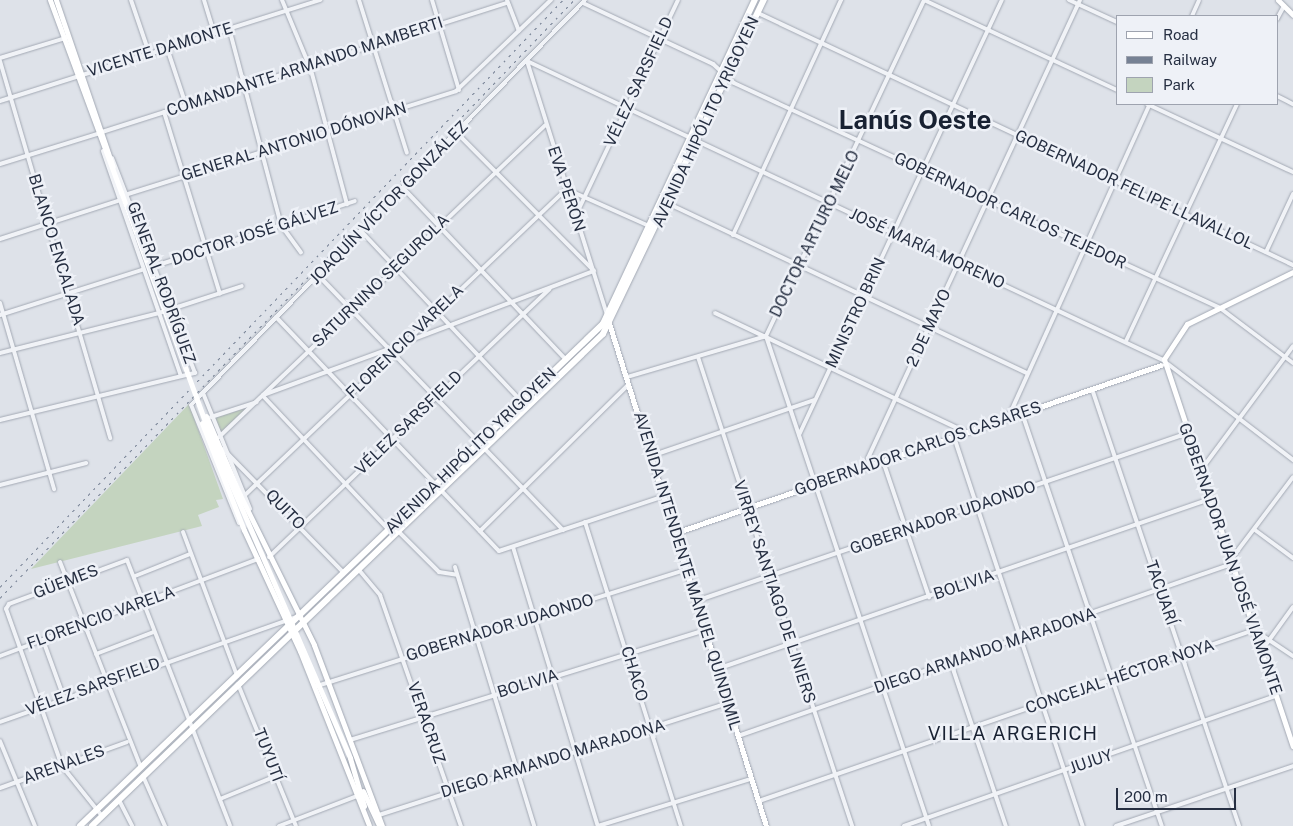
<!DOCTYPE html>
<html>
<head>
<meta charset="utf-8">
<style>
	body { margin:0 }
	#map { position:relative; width:1293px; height:826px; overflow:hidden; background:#dee2e9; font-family:"Public Sans",sans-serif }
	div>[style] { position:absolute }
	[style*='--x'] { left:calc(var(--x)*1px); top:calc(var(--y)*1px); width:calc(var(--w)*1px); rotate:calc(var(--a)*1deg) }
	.green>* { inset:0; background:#c4d4bf }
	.roads { filter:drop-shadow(0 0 1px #a3a9b4) drop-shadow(0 0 1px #a3a9b4) }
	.street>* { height:4px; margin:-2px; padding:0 2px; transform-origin:2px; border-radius:2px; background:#f1f3f7 }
	.secondary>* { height:5px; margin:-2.5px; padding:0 2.5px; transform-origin:2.5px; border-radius:2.5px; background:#fff }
	.primary>* { height:5.5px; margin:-2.75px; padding:0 2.75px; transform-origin:2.75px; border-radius:2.75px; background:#fff }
	.rail>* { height:1px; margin-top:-0.5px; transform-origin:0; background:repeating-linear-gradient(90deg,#768194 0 2.5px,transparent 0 7.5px) }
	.secondary-bridge>* { height:5px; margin:-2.5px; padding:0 2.5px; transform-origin:2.5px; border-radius:2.5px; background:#fff }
	span { translate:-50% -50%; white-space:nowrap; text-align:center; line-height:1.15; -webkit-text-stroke:5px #eef1f7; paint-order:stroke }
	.street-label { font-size:16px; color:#262f42 }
	.quarter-label { font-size:19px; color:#182132; letter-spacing:1px }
	.town-label { font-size:26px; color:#182132; font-weight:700 }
	.legend { position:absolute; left:1116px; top:15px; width:162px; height:90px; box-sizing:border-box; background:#eef1f7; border:1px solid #9ea3af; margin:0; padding:6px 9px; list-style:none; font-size:15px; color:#262f42 }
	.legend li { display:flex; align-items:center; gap:10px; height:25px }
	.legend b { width:25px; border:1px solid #9ea3af }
	.scale { position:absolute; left:1116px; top:788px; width:120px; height:22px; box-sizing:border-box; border:2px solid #262f42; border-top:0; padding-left:6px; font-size:15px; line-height:18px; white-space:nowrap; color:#262f42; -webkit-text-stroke:4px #eef1f7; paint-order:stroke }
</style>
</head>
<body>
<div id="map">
	<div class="green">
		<div style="clip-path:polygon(189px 404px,223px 499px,216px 500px,219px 507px,198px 515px,202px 526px,31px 569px)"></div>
		<div style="clip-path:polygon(249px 407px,221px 432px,215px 418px)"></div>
	</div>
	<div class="roads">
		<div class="street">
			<div style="--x:131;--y:0;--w:56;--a:71.2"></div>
			<div style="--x:204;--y:0;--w:34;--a:73"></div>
			<div style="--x:282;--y:0;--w:76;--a:67.5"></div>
			<div style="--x:311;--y:70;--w:139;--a:75"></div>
			<div style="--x:359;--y:0;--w:160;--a:72.6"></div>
			<div style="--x:432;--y:0;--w:94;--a:73.3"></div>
			<div style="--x:507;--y:0;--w:33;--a:69"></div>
			<div style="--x:924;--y:0;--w:213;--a:25"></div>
			<div style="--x:1069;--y:0;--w:53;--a:24.6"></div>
			<div style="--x:583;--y:3;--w:144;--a:25.1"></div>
			<div style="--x:713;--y:64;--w:28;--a:42"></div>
			<div style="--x:734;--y:83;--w:536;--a:24.84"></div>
			<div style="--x:1220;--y:308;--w:91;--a:37"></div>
			<div style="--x:758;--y:13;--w:591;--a:25.22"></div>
			<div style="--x:1192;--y:16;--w:17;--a:-66"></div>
			<div style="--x:1277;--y:19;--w:15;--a:-62"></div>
			<div style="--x:229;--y:28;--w:204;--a:75.2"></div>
			<div style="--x:281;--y:225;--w:34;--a:54"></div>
			<div style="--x:167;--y:48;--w:60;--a:71.6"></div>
			<div style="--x:0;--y:58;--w:69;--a:-16.9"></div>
			<div style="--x:0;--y:61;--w:393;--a:73.7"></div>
			<div style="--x:527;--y:61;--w:703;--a:25.18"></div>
			<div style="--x:527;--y:61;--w:265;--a:72.5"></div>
			<div style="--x:1277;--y:96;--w:18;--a:27"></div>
			<div style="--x:0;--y:101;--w:336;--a:-17.5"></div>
			<div style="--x:1147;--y:104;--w:161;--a:25"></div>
			<div style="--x:164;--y:112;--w:190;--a:72.9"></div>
			<div style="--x:102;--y:132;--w:425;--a:-17.7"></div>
			<div style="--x:457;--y:133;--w:194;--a:45.2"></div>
			<div style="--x:103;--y:151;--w:238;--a:70.9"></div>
			<div style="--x:0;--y:164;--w:102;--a:-17.2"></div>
			<div style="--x:403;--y:188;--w:237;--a:46.5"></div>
			<div style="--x:566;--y:189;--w:91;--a:24"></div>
			<div style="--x:128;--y:194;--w:344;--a:-17.4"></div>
			<div style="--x:456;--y:91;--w:132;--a:-43.8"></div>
			<div style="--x:667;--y:203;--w:397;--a:25.3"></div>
			<div style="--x:575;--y:217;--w:240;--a:-64.6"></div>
			<div style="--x:361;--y:231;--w:235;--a:46.7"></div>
			<div style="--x:733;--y:235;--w:259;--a:-65.3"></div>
			<div style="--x:0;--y:239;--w:124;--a:-17.9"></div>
			<div style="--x:1266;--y:252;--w:64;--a:-65"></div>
			<div style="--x:155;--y:266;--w:210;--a:-18"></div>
			<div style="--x:318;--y:275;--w:233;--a:46.2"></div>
			<div style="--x:0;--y:303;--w:194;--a:73.8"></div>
			<div style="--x:715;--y:313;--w:278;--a:25.4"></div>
			<div style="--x:0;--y:315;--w:149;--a:-17.6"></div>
			<div style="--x:276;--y:317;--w:323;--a:46.4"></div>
			<div style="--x:499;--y:551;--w:174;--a:-18.4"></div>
			<div style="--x:766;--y:336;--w:516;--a:71.6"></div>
			<div style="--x:1126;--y:341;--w:262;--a:-64.9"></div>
			<div style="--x:406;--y:342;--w:201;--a:-20.7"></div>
			<div style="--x:0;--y:353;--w:164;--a:-14.1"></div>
			<div style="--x:159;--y:313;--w:87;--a:-18"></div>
			<div style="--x:698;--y:357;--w:494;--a:71.8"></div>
			<div style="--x:1168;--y:364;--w:158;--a:37.5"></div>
			<div style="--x:627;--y:377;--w:145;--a:-16.4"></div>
			<div style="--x:766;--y:336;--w:371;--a:-64.8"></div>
			<div style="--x:1092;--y:389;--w:461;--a:71.4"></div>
			<div style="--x:203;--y:393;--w:125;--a:67.9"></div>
			<div style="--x:263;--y:395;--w:146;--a:-20.1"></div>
			<div style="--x:263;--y:396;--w:184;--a:46.8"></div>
			<div style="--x:1022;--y:413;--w:436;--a:71.3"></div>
			<div style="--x:211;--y:417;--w:48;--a:-18.1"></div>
			<div style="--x:1008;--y:418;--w:345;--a:-65.7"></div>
			<div style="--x:0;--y:420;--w:201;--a:-13.6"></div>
			<div style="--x:195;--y:373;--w:230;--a:-111.1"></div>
			<div style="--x:799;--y:435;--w:480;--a:-65"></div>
			<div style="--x:219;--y:437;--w:451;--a:-43.7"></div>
			<div style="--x:954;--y:437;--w:410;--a:71.7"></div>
			<div style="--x:484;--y:448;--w:114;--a:46.1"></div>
			<div style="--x:223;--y:449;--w:173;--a:45.7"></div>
			<div style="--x:651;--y:456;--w:173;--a:-18.9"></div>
			<div style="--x:883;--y:461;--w:144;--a:71.3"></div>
			<div style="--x:869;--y:466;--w:8;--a:-97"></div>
			<div style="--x:868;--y:458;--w:505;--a:-65.16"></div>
			<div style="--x:1201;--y:470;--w:154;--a:-53.4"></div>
			<div style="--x:0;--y:485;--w:89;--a:-14.3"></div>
			<div style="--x:244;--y:496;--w:445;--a:-43.6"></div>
			<div style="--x:585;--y:522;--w:319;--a:72.5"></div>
			<div style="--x:239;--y:523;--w:127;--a:-112.1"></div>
			<div style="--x:191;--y:405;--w:565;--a:-45.79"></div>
			<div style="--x:1255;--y:530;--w:47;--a:36.4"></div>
			<div style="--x:398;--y:531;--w:58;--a:45"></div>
			<div style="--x:439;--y:572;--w:18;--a:9"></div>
			<div style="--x:480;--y:531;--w:209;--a:-44.6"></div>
			<div style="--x:183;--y:532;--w:154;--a:69.4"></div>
			<div style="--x:513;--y:547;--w:292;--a:73.1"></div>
			<div style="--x:269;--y:557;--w:388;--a:-43.7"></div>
			<div style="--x:60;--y:562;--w:221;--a:68.5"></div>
			<div style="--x:455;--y:567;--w:271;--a:73"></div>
			<div style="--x:359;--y:570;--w:33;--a:50"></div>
			<div style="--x:380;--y:595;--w:245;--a:70.7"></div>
			<div style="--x:135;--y:576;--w:59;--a:-21.8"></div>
			<div style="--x:696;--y:601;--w:520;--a:-18.85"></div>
			<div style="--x:43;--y:640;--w:62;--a:70.1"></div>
			<div style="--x:1262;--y:650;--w:53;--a:-54.2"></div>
			<div style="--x:96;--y:654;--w:62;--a:-20.8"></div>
			<div style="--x:0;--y:656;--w:276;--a:-20.6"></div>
			<div style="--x:951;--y:663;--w:172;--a:71.4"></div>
			<div style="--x:717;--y:669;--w:521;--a:-19.03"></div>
			<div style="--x:238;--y:684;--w:153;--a:67.8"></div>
			<div style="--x:317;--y:686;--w:387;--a:-17.5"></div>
			<div style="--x:0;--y:722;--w:315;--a:-19.5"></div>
			<div style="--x:738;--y:736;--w:517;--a:-19.21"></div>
			<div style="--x:1226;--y:566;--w:111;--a:-53"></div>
			<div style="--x:350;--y:740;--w:372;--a:-17.2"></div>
			<div style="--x:0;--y:741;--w:92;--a:67.6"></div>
			<div style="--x:143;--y:776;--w:55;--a:66.3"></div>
			<div style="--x:0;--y:788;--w:135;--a:-19.9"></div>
			<div style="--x:220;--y:799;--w:61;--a:-22.3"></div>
			<div style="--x:119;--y:800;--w:29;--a:63"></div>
			<div style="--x:759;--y:801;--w:524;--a:-19.06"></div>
			<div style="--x:1254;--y:630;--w:47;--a:33.7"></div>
			<div style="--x:379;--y:815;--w:367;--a:-17.8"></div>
			<div style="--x:102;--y:816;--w:64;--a:-128.7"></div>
			<div style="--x:62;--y:766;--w:167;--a:-109.6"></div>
			<div style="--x:6;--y:609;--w:6;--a:-59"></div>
			<div style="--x:9;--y:604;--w:126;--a:-20.4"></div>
			<div style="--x:127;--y:560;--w:285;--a:68.8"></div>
			<div style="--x:279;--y:826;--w:84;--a:-21"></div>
			<div style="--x:598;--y:826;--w:160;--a:-17.1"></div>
			<div style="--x:904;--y:826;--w:394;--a:-19.3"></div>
			<div style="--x:1116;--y:826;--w:187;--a:-18.7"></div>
		</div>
		<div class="secondary">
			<div style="--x:50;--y:0;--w:205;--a:69.7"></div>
			<div style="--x:56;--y:0;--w:176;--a:71.2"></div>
			<div style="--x:1278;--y:0;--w:21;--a:45"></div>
			<div style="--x:608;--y:320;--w:530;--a:72.66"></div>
			<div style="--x:1164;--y:359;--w:408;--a:71.6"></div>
			<div style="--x:1164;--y:359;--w:42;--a:-56.7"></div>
			<div style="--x:1187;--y:324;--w:118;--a:-26.1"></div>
			<div style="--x:240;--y:495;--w:167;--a:63.7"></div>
			<div style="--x:314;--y:645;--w:193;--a:69.4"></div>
			<div style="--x:244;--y:530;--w:133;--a:65.2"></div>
			<div style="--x:300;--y:651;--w:187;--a:68.4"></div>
			<div style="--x:675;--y:533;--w:514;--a:-19.07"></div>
			<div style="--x:350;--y:758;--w:50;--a:73.7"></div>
			<div style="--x:363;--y:791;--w:38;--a:65"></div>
		</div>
		<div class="primary">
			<div style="--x:80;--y:826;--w:725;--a:-43.83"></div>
			<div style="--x:603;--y:324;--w:358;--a:-64.9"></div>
			<div style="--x:92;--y:826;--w:709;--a:-43.91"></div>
			<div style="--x:603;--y:334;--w:371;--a:-64.3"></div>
		</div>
	</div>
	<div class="rail">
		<div style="--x:0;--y:587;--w:813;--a:-46.2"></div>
		<div style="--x:0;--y:598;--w:829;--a:-46.17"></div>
	</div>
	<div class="secondary-bridge">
		<div style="--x:121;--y:192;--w:262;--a:69.9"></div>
		<div style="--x:211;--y:438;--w:349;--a:66.5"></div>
		<div style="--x:206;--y:416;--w:86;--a:66.7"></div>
		<div style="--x:202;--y:423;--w:115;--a:68.6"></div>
	</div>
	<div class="street-label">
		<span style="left:160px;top:50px;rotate:-17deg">VICENTE DAMONTE</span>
		<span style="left:305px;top:67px;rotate:-18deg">COMANDANTE ARMANDO MAMBERTI</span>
		<span style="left:639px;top:82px;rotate:-65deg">VÉLEZ SARSFIELD</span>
		<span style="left:706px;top:122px;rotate:-65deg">AVENIDA HIPÓLITO YRIGOYEN</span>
		<span style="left:294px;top:142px;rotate:-17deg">GENERAL ANTONIO DÓNOVAN</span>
		<span style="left:566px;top:189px;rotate:72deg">EVA PERÓN</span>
		<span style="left:1134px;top:190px;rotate:25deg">GOBERNADOR FELIPE LLAVALLOL</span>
		<span style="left:389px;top:203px;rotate:-46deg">JOAQUÍN VÍCTOR GONZÁLEZ</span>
		<span style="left:1010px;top:211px;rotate:25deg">GOBERNADOR CARLOS TEJEDOR</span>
		<span style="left:255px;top:234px;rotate:-18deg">DOCTOR JOSÉ GÁLVEZ</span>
		<span style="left:815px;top:234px;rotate:-64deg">DOCTOR ARTURO MELO</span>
		<span style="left:927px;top:249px;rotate:25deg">JOSÉ MARÍA MORENO</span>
		<span style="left:56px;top:250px;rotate:73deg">BLANCO ENCALADA</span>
		<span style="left:381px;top:281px;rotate:-44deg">SATURNINO SEGUROLA</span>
		<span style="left:161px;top:283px;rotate:70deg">GENERAL RODRÍGUEZ</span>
		<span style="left:856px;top:313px;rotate:-65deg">MINISTRO BRIN</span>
		<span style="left:929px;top:328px;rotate:-65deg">2 DE MAYO</span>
		<span style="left:405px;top:342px;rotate:-44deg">FLORENCIO VARELA</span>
		<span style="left:409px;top:423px;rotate:-44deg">VÉLEZ SARSFIELD</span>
		<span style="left:918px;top:449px;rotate:-19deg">GOBERNADOR CARLOS CASARES</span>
		<span style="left:471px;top:451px;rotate:-44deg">AVENIDA HIPÓLITO YRIGOYEN</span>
		<span style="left:285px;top:510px;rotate:46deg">QUITO</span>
		<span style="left:943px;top:518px;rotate:-19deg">GOBERNADOR UDAONDO</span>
		<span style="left:1230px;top:559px;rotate:71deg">GOBERNADOR JUAN JOSÉ VIAMONTE</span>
		<span style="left:687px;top:571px;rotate:73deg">AVENIDA INTENDENTE MANUEL QUINDIMIL</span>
		<span style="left:66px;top:582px;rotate:-21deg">GÜEMES</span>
		<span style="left:964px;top:585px;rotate:-19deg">BOLIVIA</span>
		<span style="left:774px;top:592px;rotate:72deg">VIRREY SANTIAGO DE LINIERS</span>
		<span style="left:1161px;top:593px;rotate:71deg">TACUARÍ</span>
		<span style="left:101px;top:618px;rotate:-20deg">FLORENCIO VARELA</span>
		<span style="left:500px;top:628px;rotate:-17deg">GOBERNADOR UDAONDO</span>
		<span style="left:985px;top:651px;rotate:-19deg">DIEGO ARMANDO MARADONA</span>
		<span style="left:634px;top:674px;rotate:73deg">CHACO</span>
		<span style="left:1120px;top:677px;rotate:-19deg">CONCEJAL HÉCTOR NOYA</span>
		<span style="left:528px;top:684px;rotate:-17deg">BOLIVIA</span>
		<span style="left:93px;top:687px;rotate:-20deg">VÉLEZ SARSFIELD</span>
		<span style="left:426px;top:723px;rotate:71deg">VERACRUZ</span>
		<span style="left:268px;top:755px;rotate:69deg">TUYUTÍ</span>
		<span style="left:553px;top:759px;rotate:-17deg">DIEGO ARMANDO MARADONA</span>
		<span style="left:1091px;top:762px;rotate:-19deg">JUJUY</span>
		<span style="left:64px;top:765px;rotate:-20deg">ARENALES</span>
	</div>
	<div class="quarter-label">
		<span style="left:1013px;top:734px">VILLA ARGERICH</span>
	</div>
	<div class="town-label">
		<span style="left:915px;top:120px">Lanús Oeste</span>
	</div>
	<ul class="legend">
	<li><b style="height:6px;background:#fff"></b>Road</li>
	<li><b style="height:6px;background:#768194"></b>Railway</li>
	<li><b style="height:14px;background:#c4d4bf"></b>Park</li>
	</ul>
	<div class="scale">200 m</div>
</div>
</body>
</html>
